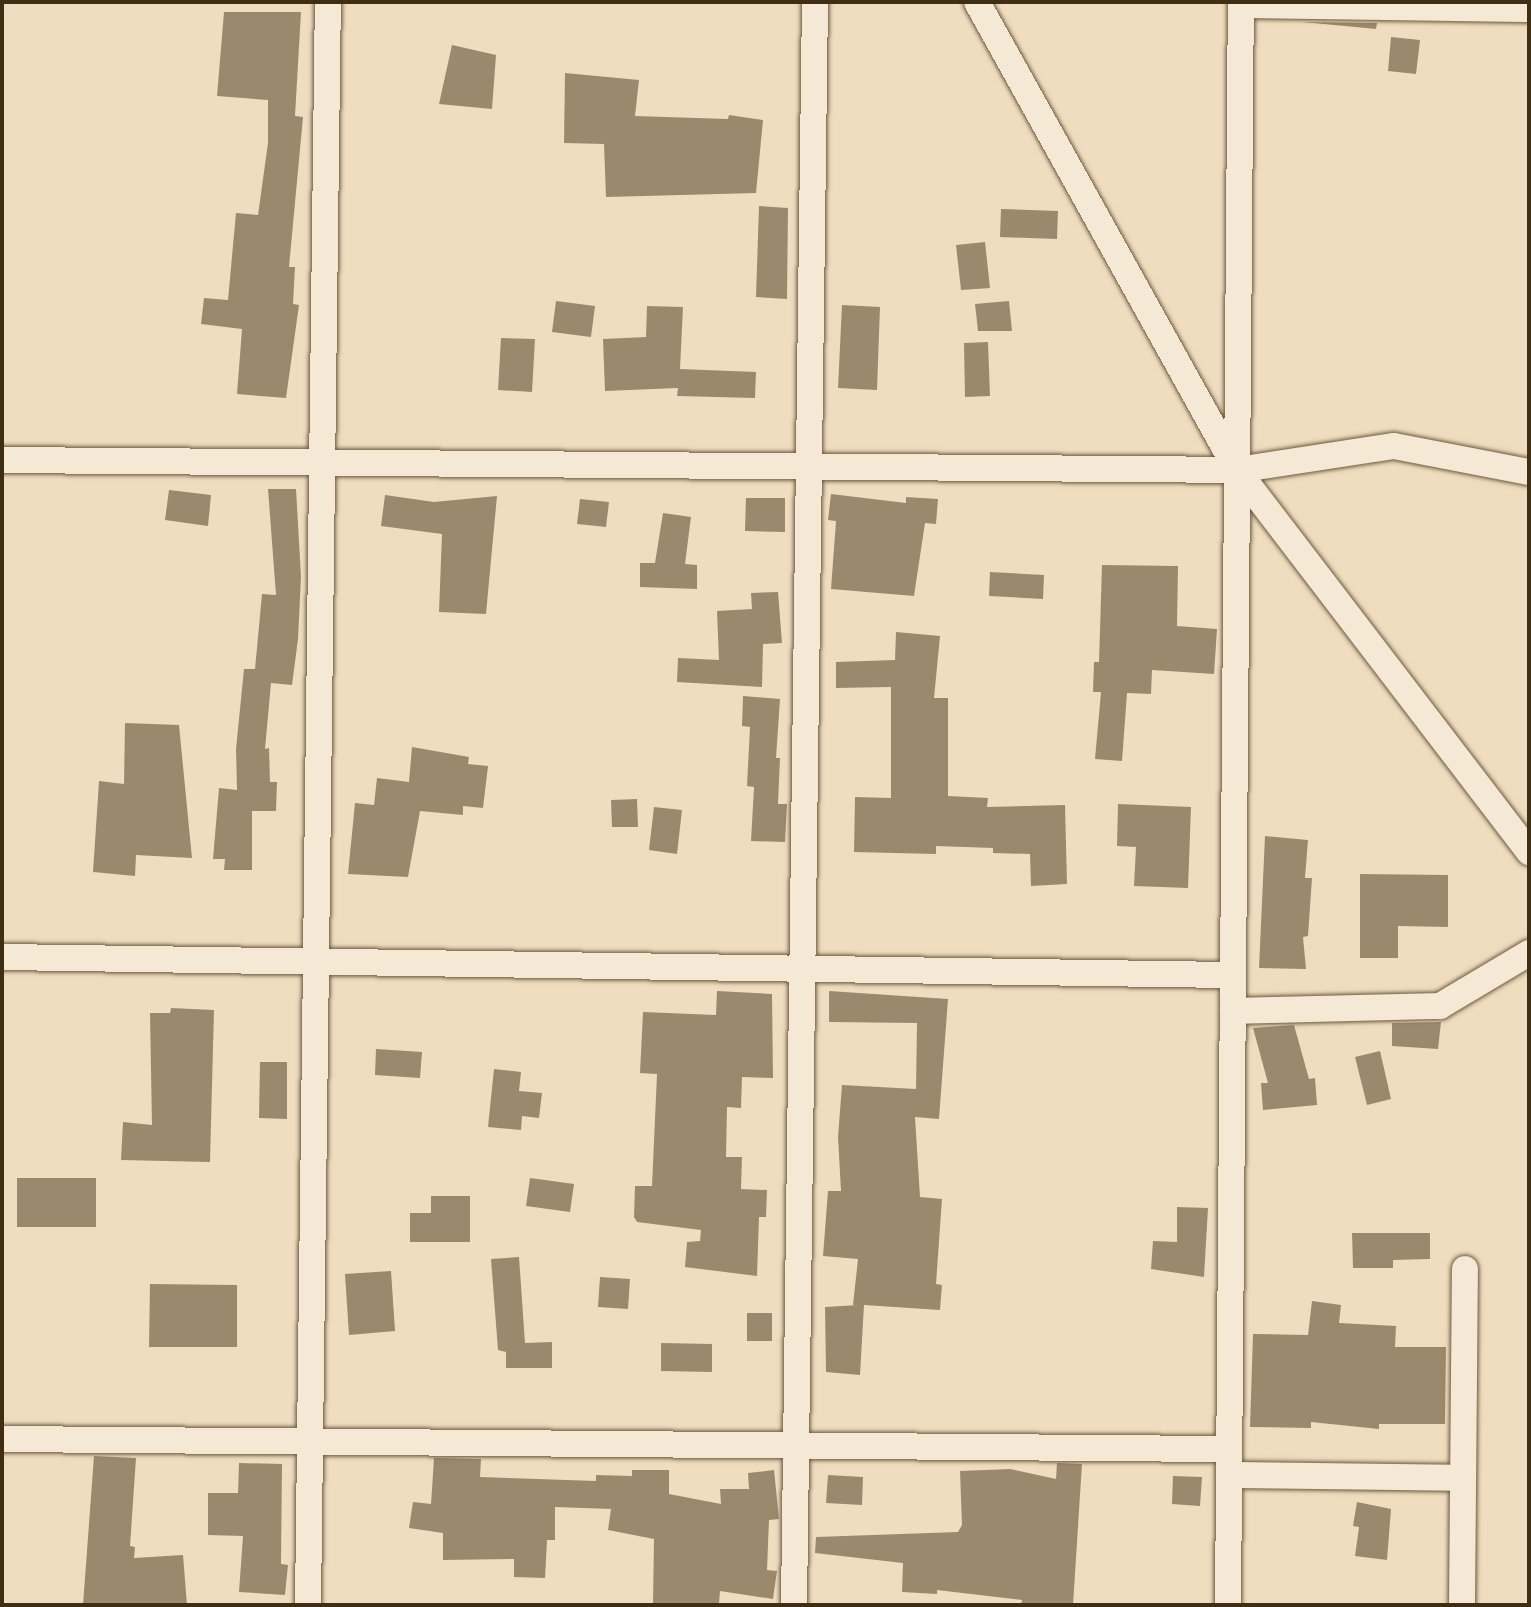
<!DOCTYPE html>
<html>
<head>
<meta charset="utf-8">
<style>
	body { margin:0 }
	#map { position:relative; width:1531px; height:1607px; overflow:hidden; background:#f0ddbf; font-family:"IM FELL Great Primer",serif }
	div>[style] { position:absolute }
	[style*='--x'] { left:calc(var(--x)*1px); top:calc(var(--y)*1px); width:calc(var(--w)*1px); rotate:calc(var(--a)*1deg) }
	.building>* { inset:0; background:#9c896d }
	.roads { filter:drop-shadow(0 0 2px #6c5a3f) drop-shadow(0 0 2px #6c5a3f) }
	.minor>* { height:26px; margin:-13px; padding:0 13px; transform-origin:13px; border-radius:13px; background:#f5e9d5 }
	span { translate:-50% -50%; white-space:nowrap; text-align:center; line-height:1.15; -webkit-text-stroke:7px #f5e9d5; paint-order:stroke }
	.frame { position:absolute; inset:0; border:4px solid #402e14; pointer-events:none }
</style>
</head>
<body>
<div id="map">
	<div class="building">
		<div style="clip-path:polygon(224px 12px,301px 12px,295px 116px,303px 117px,289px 267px,295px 267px,293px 304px,299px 305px,286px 398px,237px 394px,242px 329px,201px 324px,204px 298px,228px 300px,236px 213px,258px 215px,268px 143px,268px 100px,217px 96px)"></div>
		<div style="clip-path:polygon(1303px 22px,1377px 23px,1376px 29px)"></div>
		<div style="clip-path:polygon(1391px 37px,1420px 40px,1416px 74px,1388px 71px)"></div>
		<div style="clip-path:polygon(452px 45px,496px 55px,492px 109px,439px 104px)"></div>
		<div style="clip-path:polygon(565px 73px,639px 80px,635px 116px,728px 119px,729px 115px,763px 120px,756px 193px,606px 197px,604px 144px,564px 143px)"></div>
		<div style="clip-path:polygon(759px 206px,788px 208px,787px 299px,756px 297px)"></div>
		<div style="clip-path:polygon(1001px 209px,1058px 211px,1057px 239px,1000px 237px)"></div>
		<div style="clip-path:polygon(985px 242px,990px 288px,961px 290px,956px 245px)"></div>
		<div style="clip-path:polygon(556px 301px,595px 306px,591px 337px,552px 332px)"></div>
		<div style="clip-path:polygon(1009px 301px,1012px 331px,978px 331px,975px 304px)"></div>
		<div style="clip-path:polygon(842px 305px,880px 307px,877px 390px,838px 388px)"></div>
		<div style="clip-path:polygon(647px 306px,683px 307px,680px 369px,756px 372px,755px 398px,677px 396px,678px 388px,605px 391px,603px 339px,646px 337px)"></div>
		<div style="clip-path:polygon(501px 338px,535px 339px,532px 392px,498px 390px)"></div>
		<div style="clip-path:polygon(988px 342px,990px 396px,965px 397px,964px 343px)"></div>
		<div style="clip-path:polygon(268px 489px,296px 489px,301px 577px,298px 639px,292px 685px,271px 683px,265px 749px,269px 748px,270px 782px,277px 782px,276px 811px,252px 811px,252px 870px,224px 870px,225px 859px,213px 859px,219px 788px,237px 790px,236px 749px,244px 669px,255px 669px,262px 594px,276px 595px)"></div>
		<div style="clip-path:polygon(169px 490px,211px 495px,208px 526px,165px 520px)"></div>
		<div style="clip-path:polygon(831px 494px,906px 503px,906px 497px,938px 499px,936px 524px,925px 523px,914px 596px,831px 589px,836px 521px,828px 520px)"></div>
		<div style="clip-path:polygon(385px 495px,434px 502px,497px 496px,486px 614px,439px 612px,442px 534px,381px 526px)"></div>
		<div style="clip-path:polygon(746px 498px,785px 498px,785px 532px,745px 531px)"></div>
		<div style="clip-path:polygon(580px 499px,609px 502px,606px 527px,577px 524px)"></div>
		<div style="clip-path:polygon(663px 513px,691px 517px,685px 564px,697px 565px,697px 589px,640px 587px,640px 563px,655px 563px)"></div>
		<div style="clip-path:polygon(1102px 565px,1178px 566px,1177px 626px,1217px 629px,1214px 674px,1152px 670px,1151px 694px,1127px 693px,1122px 761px,1095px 759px,1101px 692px,1093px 692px,1094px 662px,1099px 662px)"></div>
		<div style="clip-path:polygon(990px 572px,1044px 575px,1043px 599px,989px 596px)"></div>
		<div style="clip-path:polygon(778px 592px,782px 643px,763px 644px,762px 687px,677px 682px,678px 658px,719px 660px,717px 611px,752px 609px,751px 593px)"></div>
		<div style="clip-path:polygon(896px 632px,940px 636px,934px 698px,948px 698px,948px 796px,988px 798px,987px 807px,1065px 805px,1067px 884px,1031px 886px,1030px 854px,993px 853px,993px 848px,936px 846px,936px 854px,854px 852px,855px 797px,891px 798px,891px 687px,836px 688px,836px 662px,895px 660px)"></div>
		<div style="clip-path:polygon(743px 696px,780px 699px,776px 758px,780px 758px,778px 804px,787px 804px,785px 842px,751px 841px,754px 787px,747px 786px,750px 727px,742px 726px)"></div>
		<div style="clip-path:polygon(125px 723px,179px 725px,192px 858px,136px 855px,135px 876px,93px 872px,99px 781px,124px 784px)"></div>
		<div style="clip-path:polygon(412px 747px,469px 757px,468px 764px,488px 766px,483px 808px,463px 806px,463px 815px,420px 811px,408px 877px,348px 874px,355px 803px,374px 805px,377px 778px,409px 782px)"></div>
		<div style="clip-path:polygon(637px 799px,638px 827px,612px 827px,611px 800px)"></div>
		<div style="clip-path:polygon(1118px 804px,1191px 807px,1188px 888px,1134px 886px,1136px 847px,1117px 846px)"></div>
		<div style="clip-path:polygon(654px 807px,682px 810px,677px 854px,649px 850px)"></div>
		<div style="clip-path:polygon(1265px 836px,1308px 840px,1305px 878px,1312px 878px,1308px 936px,1303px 937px,1306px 969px,1259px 968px)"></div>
		<div style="clip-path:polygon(1360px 874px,1448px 875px,1448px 927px,1398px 926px,1398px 958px,1360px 958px)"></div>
		<div style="clip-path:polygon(717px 991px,772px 994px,773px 1078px,742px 1077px,741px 1108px,727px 1107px,726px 1157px,742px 1157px,741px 1189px,767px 1190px,766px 1217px,759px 1217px,757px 1276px,685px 1267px,687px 1242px,700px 1241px,701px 1230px,637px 1222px,634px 1217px,635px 1186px,652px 1186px,657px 1074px,640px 1073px,643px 1012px,716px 1015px)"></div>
		<div style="clip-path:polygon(829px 991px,948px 999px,939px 1119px,915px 1117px,920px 1197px,942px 1199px,936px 1284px,942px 1285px,940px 1310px,864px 1305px,860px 1375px,826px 1372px,825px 1307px,859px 1305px,853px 1305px,858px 1259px,823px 1256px,828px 1191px,841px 1191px,838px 1137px,842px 1085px,916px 1089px,917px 1023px,829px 1022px)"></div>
		<div style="clip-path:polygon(171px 1008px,214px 1010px,210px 1162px,121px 1160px,123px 1122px,152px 1125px,150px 1013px,170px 1013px)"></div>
		<div style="clip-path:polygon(1441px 1022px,1438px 1049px,1392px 1046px,1392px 1023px)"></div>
		<div style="clip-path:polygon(1294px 1025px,1309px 1079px,1315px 1078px,1317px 1105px,1263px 1110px,1261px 1083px,1268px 1083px,1253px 1028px)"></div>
		<div style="clip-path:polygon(376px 1049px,422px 1052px,420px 1078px,375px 1075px)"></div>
		<div style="clip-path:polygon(1380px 1051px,1391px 1099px,1367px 1105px,1355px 1057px)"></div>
		<div style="clip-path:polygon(260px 1062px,287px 1062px,287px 1119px,259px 1118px)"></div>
		<div style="clip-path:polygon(494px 1069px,521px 1072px,519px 1091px,542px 1093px,539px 1118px,522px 1116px,521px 1130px,488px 1127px)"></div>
		<div style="clip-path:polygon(17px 1178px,96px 1178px,96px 1227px,17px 1227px)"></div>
		<div style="clip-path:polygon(530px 1178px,574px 1184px,570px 1212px,526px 1206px)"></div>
		<div style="clip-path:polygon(431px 1196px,470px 1196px,470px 1242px,410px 1242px,410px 1213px,431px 1213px)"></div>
		<div style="clip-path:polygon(1177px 1207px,1208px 1208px,1204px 1277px,1151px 1269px,1153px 1241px,1177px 1242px)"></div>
		<div style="clip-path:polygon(1352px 1233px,1430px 1233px,1430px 1259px,1393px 1260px,1393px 1268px,1353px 1268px)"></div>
		<div style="clip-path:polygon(519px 1257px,525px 1343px,552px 1342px,552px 1368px,506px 1368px,506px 1352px,498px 1350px,491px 1259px)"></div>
		<div style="clip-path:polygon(391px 1271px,395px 1331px,349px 1335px,345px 1274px)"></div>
		<div style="clip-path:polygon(600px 1277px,630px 1279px,628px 1309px,598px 1307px)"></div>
		<div style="clip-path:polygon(150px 1284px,237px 1285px,237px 1347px,149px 1347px)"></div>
		<div style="clip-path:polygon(1312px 1301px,1341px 1305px,1339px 1323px,1396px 1326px,1395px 1347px,1446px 1347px,1445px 1424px,1379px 1424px,1379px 1429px,1311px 1422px,1311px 1428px,1250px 1427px,1253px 1334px,1308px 1335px)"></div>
		<div style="clip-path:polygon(747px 1313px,772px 1313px,772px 1341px,747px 1341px)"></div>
		<div style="clip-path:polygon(661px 1343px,712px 1344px,712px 1372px,661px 1371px)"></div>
		<div style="clip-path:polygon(94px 1456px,136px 1458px,130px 1546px,135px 1547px,134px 1558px,183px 1555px,187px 1605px,83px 1605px)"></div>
		<div style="clip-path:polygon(434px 1458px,481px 1459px,480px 1477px,596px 1481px,596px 1475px,632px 1476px,632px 1470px,669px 1470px,669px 1494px,721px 1504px,720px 1489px,749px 1489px,748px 1473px,774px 1470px,779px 1519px,769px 1520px,767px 1570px,777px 1571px,773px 1599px,720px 1591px,719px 1604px,653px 1603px,654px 1539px,608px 1530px,611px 1509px,555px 1507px,555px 1540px,547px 1540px,545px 1578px,514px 1577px,514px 1559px,443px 1560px,443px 1533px,409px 1528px,413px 1502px,431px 1504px)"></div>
		<div style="clip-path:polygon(239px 1463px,282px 1464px,281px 1564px,288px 1565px,285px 1595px,239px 1592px,243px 1536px,208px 1535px,208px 1493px,238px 1493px)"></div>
		<div style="clip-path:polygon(1057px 1463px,1082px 1464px,1073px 1605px,1021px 1605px,1022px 1600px,937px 1590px,937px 1594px,902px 1592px,903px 1563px,815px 1553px,816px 1537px,958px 1532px,962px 1525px,960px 1471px,1010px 1469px,1056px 1479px)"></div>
		<div style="clip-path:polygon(828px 1475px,863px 1477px,862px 1505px,826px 1503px)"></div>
		<div style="clip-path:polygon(1173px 1476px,1202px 1477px,1200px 1506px,1172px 1504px)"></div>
		<div style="clip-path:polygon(1357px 1502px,1391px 1509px,1387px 1560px,1355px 1556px,1359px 1527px,1353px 1526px)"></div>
	</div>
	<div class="roads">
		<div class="minor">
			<div style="--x:977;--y:2;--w:535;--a:60.95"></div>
			<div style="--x:1237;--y:470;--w:481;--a:52.6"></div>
			<div style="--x:1241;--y:5;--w:288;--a:0.8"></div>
			<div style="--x:2;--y:460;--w:1235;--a:0.46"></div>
			<div style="--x:1237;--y:470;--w:159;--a:-8.7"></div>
			<div style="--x:1394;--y:446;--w:137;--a:10.9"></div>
			<div style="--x:2;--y:957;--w:1231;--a:0.84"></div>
			<div style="--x:1233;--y:1011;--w:207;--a:-1.4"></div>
			<div style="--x:1440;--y:1006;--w:104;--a:-30.8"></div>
			<div style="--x:2;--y:1439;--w:1227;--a:0.47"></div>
			<div style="--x:1229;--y:1475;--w:234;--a:0.7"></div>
			<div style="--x:308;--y:1605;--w:1603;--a:-89.29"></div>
			<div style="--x:794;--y:1605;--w:1603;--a:-89.25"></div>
			<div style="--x:1228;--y:1605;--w:1603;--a:-89.54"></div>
			<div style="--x:1462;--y:1605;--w:336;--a:-89.5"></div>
		</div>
	</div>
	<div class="frame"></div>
</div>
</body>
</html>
